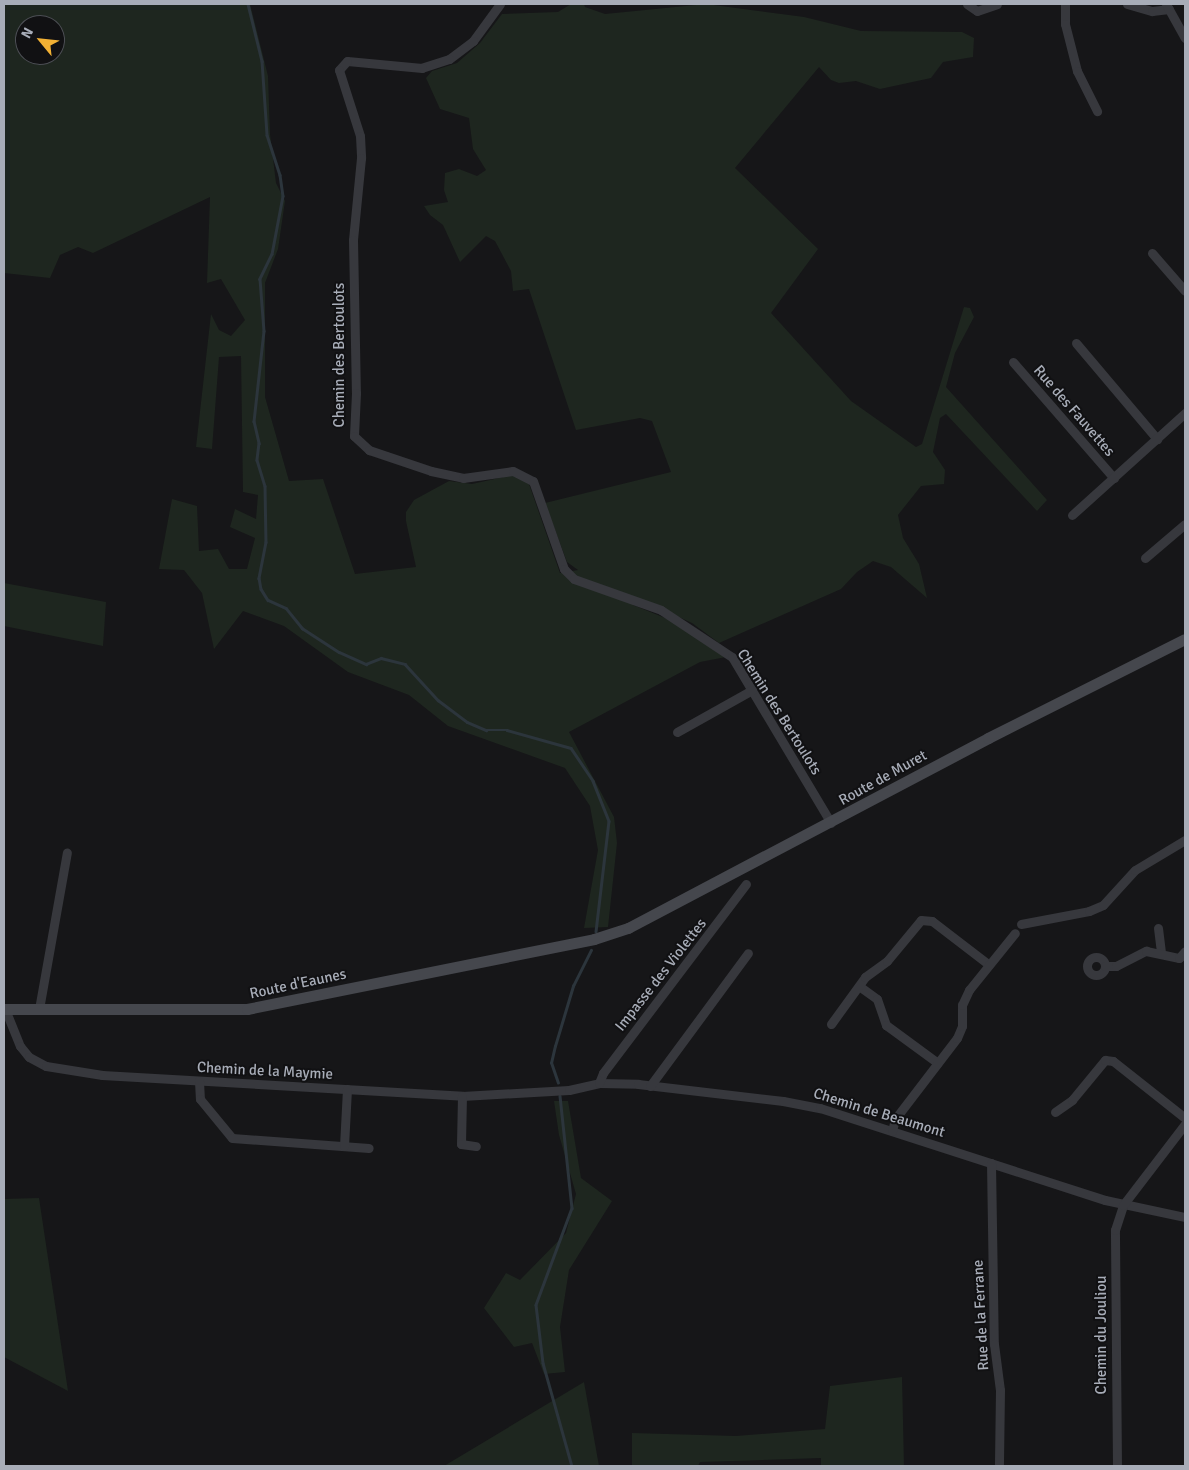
<!DOCTYPE html>
<html>
<head>
<meta charset="utf-8">
<style>
	body { margin:0 }
	#map { position:relative; width:1189px; height:1470px; overflow:hidden; background:#161618; font-family:Signika,sans-serif }
	div>[style] { position:absolute }
	[style*='--x'] { left:calc(var(--x)*1px); top:calc(var(--y)*1px); width:calc(var(--w)*1px); rotate:calc(var(--a)*1deg) }
	.green>* { inset:0; background:#1e261f }
	.stream>* { height:2.5px; margin:-1.25px; padding:0 1.25px; transform-origin:1.25px; border-radius:1.25px; background:#2c353c }
	.street>* { height:9px; margin:-4.5px; padding:0 4.5px; transform-origin:4.5px; border-radius:4.5px; background:#37383d }
	.street>.ring { margin:-4.5px; padding:0; box-sizing:content-box; background:none; border:9px solid #37383d; border-radius:50% }
	.secondary>* { height:11px; margin:-5.5px; padding:0 5.5px; transform-origin:5.5px; border-radius:5.5px; background:#45474d }
	span { translate:-50% -50%; white-space:nowrap; text-align:center; line-height:1.15; -webkit-text-stroke:4px #111113; paint-order:stroke }
	.street-label { font-size:15px; color:#a8adb8 }
	.frame { position:absolute; inset:0; border:5px solid #a8adb8; pointer-events:none }
	.north { position:absolute; left:15px; top:15px; width:50px; height:50px; box-sizing:border-box; background:#111113; border:1px solid #4d4f55; border-radius:50%; rotate:298deg; font-size:14px; font-weight:700; line-height:20px; text-align:center; color:#a8adb8 }
	.north::after { content:''; display:block; margin:auto; width:18px; height:22px; background:#f2b134; clip-path:polygon(50% 0,100% 100%,50% 72%,0 100%) }
</style>
</head>
<body>
<div id="map">
	<div class="green">
		<div style="clip-path:polygon(evenodd,4px 4px,250px 4px,268px 76px,270px 134px,276px 183px,285px 201px,278px 249px,265px 283px,265px 397px,289px 481px,323px 479px,355px 574px,416px 567px,406px 521px,406px 512px,414px 500px,449px 481px,472px 484px,508px 476px,518px 476px,529px 484px,560px 573px,578px 570px,567px 562px,545px 503px,671px 472px,652px 421px,640px 418px,576px 430px,529px 289px,513px 291px,511px 271px,495px 241px,486px 236px,460px 262px,443px 225px,430px 215px,424px 206px,448px 202px,444px 190px,445px 173px,459px 169px,477px 176px,486px 170px,473px 149px,469px 118px,440px 109px,426px 78px,432px 71px,457px 63px,480px 43px,502px 14px,558px 12px,571px 4px,584px 4px,585px 7px,605px 14px,706px 4px,804px 17px,861px 31px,962px 32px,974px 38px,973px 57px,943px 62px,931px 78px,880px 89px,856px 81px,839px 83px,831px 80px,819px 67px,735px 168px,818px 249px,771px 313px,851px 401px,916px 447px,922px 444px,964px 307px,970px 308px,974px 317px,955px 353px,946px 387px,1047px 500px,1037px 511px,946px 414px,940px 418px,933px 452px,945px 470px,944px 484px,921px 486px,898px 515px,903px 538px,919px 564px,927px 598px,891px 567px,873px 561px,857px 572px,841px 589px,719px 643px,692px 623px,633px 596px,633px 605px,670px 620px,726px 657px,700px 662px,569px 732px,614px 817px,617px 843px,608px 927px,584px 928px,598px 850px,590px 806px,565px 768px,448px 726px,409px 695px,348px 672px,284px 626px,243px 611px,214px 649px,202px 593px,184px 570px,159px 569px,172px 499px,197px 506px,199px 551px,218px 549px,229px 569px,247px 569px,255px 538px,230px 527px,235px 509px,256px 519px,258px 495px,243px 492px,241px 356px,219px 357px,212px 449px,196px 447px,211px 314px,219px 330px,231px 336px,245px 320px,221px 279px,207px 283px,210px 197px,93px 253px,78px 247px,60px 255px,50px 278px,4px 273px,4px 4px,25px 25px,55px 25px,55px 55px,25px 55px,25px 25px)"></div>
		<div style="clip-path:polygon(4px 583px,106px 602px,103px 646px,4px 626px)"></div>
		<div style="clip-path:polygon(554px 1101px,568px 1101px,581px 1178px,612px 1201px,569px 1270px,560px 1327px,565px 1372px,544px 1374px,532px 1343px,514px 1347px,484px 1308px,506px 1273px,520px 1280px,566px 1233px,576px 1194px,559px 1135px)"></div>
		<div style="clip-path:polygon(39px 1198px,68px 1391px,4px 1357px,4px 1199px)"></div>
		<div style="clip-path:polygon(902px 1377px,904px 1466px,821px 1466px,821px 1458px,700px 1462px,698px 1466px,632px 1466px,632px 1433px,736px 1436px,825px 1429px,830px 1386px)"></div>
		<div style="clip-path:polygon(584px 1382px,599px 1466px,444px 1466px)"></div>
	</div>
	<div class="stream">
		<div style="--x:248;--y:4;--w:59;--a:76.2"></div>
		<div style="--x:262;--y:61;--w:74;--a:86.1"></div>
		<div style="--x:267;--y:135;--w:42;--a:72"></div>
		<div style="--x:280;--y:175;--w:21;--a:82"></div>
		<div style="--x:283;--y:196;--w:59;--a:100.7"></div>
		<div style="--x:272;--y:254;--w:28;--a:116"></div>
		<div style="--x:260;--y:279;--w:52;--a:85.6"></div>
		<div style="--x:264;--y:331;--w:91;--a:96.3"></div>
		<div style="--x:254;--y:421;--w:23;--a:77"></div>
		<div style="--x:259;--y:443;--w:17;--a:97"></div>
		<div style="--x:257;--y:460;--w:27;--a:73"></div>
		<div style="--x:265;--y:486;--w:56;--a:89"></div>
		<div style="--x:266;--y:542;--w:37;--a:101"></div>
		<div style="--x:259;--y:578;--w:11;--a:80"></div>
		<div style="--x:261;--y:589;--w:13;--a:58"></div>
		<div style="--x:268;--y:600;--w:20;--a:24"></div>
		<div style="--x:286;--y:608;--w:26;--a:51"></div>
		<div style="--x:302;--y:628;--w:44;--a:33"></div>
		<div style="--x:339;--y:652;--w:30;--a:24"></div>
		<div style="--x:366;--y:664;--w:16;--a:-22"></div>
		<div style="--x:381;--y:658;--w:25;--a:14"></div>
		<div style="--x:405;--y:664;--w:49;--a:47.5"></div>
		<div style="--x:438;--y:700;--w:36;--a:37"></div>
		<div style="--x:467;--y:722;--w:21;--a:23"></div>
		<div style="--x:486;--y:730;--w:21;--a:0"></div>
		<div style="--x:507;--y:730;--w:66;--a:15.7"></div>
		<div style="--x:571;--y:748;--w:40;--a:56"></div>
		<div style="--x:593;--y:781;--w:43;--a:68.2"></div>
		<div style="--x:609;--y:821;--w:111;--a:96.7"></div>
		<div style="--x:558;--y:1083;--w:21;--a:-109"></div>
		<div style="--x:551;--y:1063;--w:17;--a:-77"></div>
		<div style="--x:555;--y:1046;--w:63;--a:-73.3"></div>
		<div style="--x:573;--y:986;--w:40;--a:-63.4"></div>
		<div style="--x:560;--y:1096;--w:113;--a:83.9"></div>
		<div style="--x:572;--y:1208;--w:103;--a:110.4"></div>
		<div style="--x:536;--y:1305;--w:58;--a:83.1"></div>
		<div style="--x:543;--y:1363;--w:107;--a:74.3"></div>
	</div>
	<div class="street">
		<div style="--x:500;--y:4;--w:46;--a:126.1"></div>
		<div style="--x:473;--y:41;--w:30;--a:143"></div>
		<div style="--x:449;--y:59;--w:28;--a:162"></div>
		<div style="--x:422;--y:68;--w:75;--a:-174.7"></div>
		<div style="--x:347;--y:61;--w:12;--a:132"></div>
		<div style="--x:339;--y:70;--w:69;--a:72.3"></div>
		<div style="--x:360;--y:136;--w:22;--a:87"></div>
		<div style="--x:361;--y:158;--w:82;--a:95.6"></div>
		<div style="--x:353;--y:240;--w:153;--a:88.9"></div>
		<div style="--x:356;--y:393;--w:43;--a:92.7"></div>
		<div style="--x:354;--y:436;--w:21;--a:43"></div>
		<div style="--x:369;--y:450;--w:65;--a:18.7"></div>
		<div style="--x:431;--y:471;--w:33;--a:12"></div>
		<div style="--x:463;--y:478;--w:50;--a:-8"></div>
		<div style="--x:513;--y:471;--w:22;--a:27"></div>
		<div style="--x:533;--y:481;--w:93;--a:70.6"></div>
		<div style="--x:564;--y:569;--w:14;--a:45"></div>
		<div style="--x:574;--y:579;--w:92;--a:19.6"></div>
		<div style="--x:661;--y:610;--w:85;--a:33.5"></div>
		<div style="--x:732;--y:657;--w:193;--a:59.2"></div>
		<div style="--x:967;--y:4;--w:12;--a:35"></div>
		<div style="--x:977;--y:11;--w:21;--a:-19"></div>
		<div style="--x:1065;--y:4;--w:20;--a:90"></div>
		<div style="--x:1065;--y:24;--w:49;--a:75.7"></div>
		<div style="--x:1077;--y:71;--w:45;--a:63.4"></div>
		<div style="--x:1127;--y:4;--w:26;--a:16"></div>
		<div style="--x:1152;--y:11;--w:17;--a:-7"></div>
		<div style="--x:1166;--y:4;--w:39;--a:61"></div>
		<div style="--x:1152;--y:253;--w:50;--a:49"></div>
		<div style="--x:1076;--y:343;--w:126;--a:49.8"></div>
		<div style="--x:1013;--y:362;--w:154;--a:49"></div>
		<div style="--x:1072;--y:515;--w:152;--a:-42.1"></div>
		<div style="--x:1145;--y:558;--w:52;--a:-40.4"></div>
		<div style="--x:677;--y:732;--w:86;--a:-29.2"></div>
		<div style="--x:1021;--y:924;--w:69;--a:-10.8"></div>
		<div style="--x:1089;--y:911;--w:15;--a:-23"></div>
		<div style="--x:1103;--y:905;--w:47;--a:-47.6"></div>
		<div style="--x:1135;--y:870;--w:58;--a:-31"></div>
		<div style="--x:1158;--y:928;--w:24;--a:83"></div>
		<div class="ring" style="left:1087px;top:957px;width:9px;height:9px"></div>
		<div style="--x:1105;--y:966;--w:11;--a:0"></div>
		<div style="--x:1116;--y:966;--w:34;--a:-27"></div>
		<div style="--x:1146;--y:951;--w:34;--a:12"></div>
		<div style="--x:1179;--y:958;--w:9;--a:-49"></div>
		<div style="--x:859;--y:986;--w:22;--a:36"></div>
		<div style="--x:877;--y:999;--w:28;--a:71"></div>
		<div style="--x:886;--y:1025;--w:64;--a:36.2"></div>
		<div style="--x:5;--y:1009;--w:40;--a:68"></div>
		<div style="--x:20;--y:1046;--w:14;--a:51"></div>
		<div style="--x:29;--y:1057;--w:19;--a:28"></div>
		<div style="--x:46;--y:1066;--w:57;--a:9.1"></div>
		<div style="--x:102;--y:1075;--w:361;--a:3.3"></div>
		<div style="--x:462;--y:1096;--w:107;--a:-3.2"></div>
		<div style="--x:569;--y:1090;--w:31;--a:-13"></div>
		<div style="--x:599;--y:1083;--w:39;--a:1"></div>
		<div style="--x:638;--y:1084;--w:146;--a:6.7"></div>
		<div style="--x:783;--y:1101;--w:38;--a:11"></div>
		<div style="--x:820;--y:1108;--w:299;--a:17.9"></div>
		<div style="--x:1105;--y:1200;--w:82;--a:12"></div>
		<div style="--x:39;--y:1009;--w:159;--a:-79.9"></div>
		<div style="--x:831;--y:1024;--w:58;--a:-54.1"></div>
		<div style="--x:865;--y:977;--w:27;--a:-36"></div>
		<div style="--x:887;--y:961;--w:53;--a:-50.3"></div>
		<div style="--x:921;--y:920;--w:11;--a:5"></div>
		<div style="--x:932;--y:921;--w:71;--a:37.5"></div>
		<div style="--x:199;--y:1081;--w:18;--a:87"></div>
		<div style="--x:200;--y:1099;--w:50;--a:50.6"></div>
		<div style="--x:232;--y:1138;--w:137;--a:4.2"></div>
		<div style="--x:599;--y:1083;--w:11;--a:-68"></div>
		<div style="--x:603;--y:1073;--w:237;--a:-52.9"></div>
		<div style="--x:650;--y:1086;--w:165;--a:-53.6"></div>
		<div style="--x:462;--y:1096;--w:48;--a:91.2"></div>
		<div style="--x:461;--y:1144;--w:15;--a:8"></div>
		<div style="--x:1055;--y:1112;--w:21;--a:-35"></div>
		<div style="--x:1072;--y:1100;--w:52;--a:-50.5"></div>
		<div style="--x:1105;--y:1060;--w:8;--a:7"></div>
		<div style="--x:1113;--y:1061;--w:92;--a:38.4"></div>
		<div style="--x:892;--y:1131;--w:12;--a:-76"></div>
		<div style="--x:895;--y:1119;--w:102;--a:-52.6"></div>
		<div style="--x:957;--y:1038;--w:13;--a:-67"></div>
		<div style="--x:962;--y:1026;--w:21;--a:-90"></div>
		<div style="--x:962;--y:1005;--w:17;--a:-65"></div>
		<div style="--x:969;--y:990;--w:73;--a:-51.1"></div>
		<div style="--x:344;--y:1146;--w:57;--a:-87"></div>
		<div style="--x:991;--y:1163;--w:181;--a:89.1"></div>
		<div style="--x:994;--y:1344;--w:46;--a:82.6"></div>
		<div style="--x:1000;--y:1390;--w:76;--a:90.8"></div>
		<div style="--x:1117;--y:1466;--w:236;--a:-90.5"></div>
		<div style="--x:1115;--y:1230;--w:26;--a:-72"></div>
		<div style="--x:1123;--y:1205;--w:102;--a:-52.6"></div>
	</div>
	<div class="secondary">
		<div style="--x:4;--y:1009;--w:243;--a:0"></div>
		<div style="--x:247;--y:1009;--w:354;--a:-11.4"></div>
		<div style="--x:594;--y:939;--w:36;--a:-18"></div>
		<div style="--x:628;--y:928;--w:407;--a:-27.8"></div>
		<div style="--x:988;--y:738;--w:220;--a:-26.7"></div>
	</div>
	<div class="street-label">
		<span style="left:340px;top:355px;rotate:-90deg">Chemin des Bertoulots</span>
		<span style="left:1074px;top:411px;rotate:49deg">Rue des Fauvettes</span>
		<span style="left:779px;top:712px;rotate:58deg">Chemin des Bertoulots</span>
		<span style="left:883px;top:778px;rotate:-29deg">Route de Muret</span>
		<span style="left:661px;top:975px;rotate:-52deg">Impasse des Violettes</span>
		<span style="left:298px;top:984px;rotate:-12deg">Route d'Eaunes</span>
		<span style="left:265px;top:1071px;rotate:3deg">Chemin de la Maymie</span>
		<span style="left:879px;top:1113px;rotate:17deg">Chemin de Beaumont</span>
		<span style="left:981px;top:1315px;rotate:-93deg">Rue de la Ferrane</span>
		<span style="left:1102px;top:1335px;rotate:-90deg">Chemin du Jouliou</span>
	</div>
	<div class="frame"></div>
	<div class="north">N</div>
</div>
</body>
</html>
